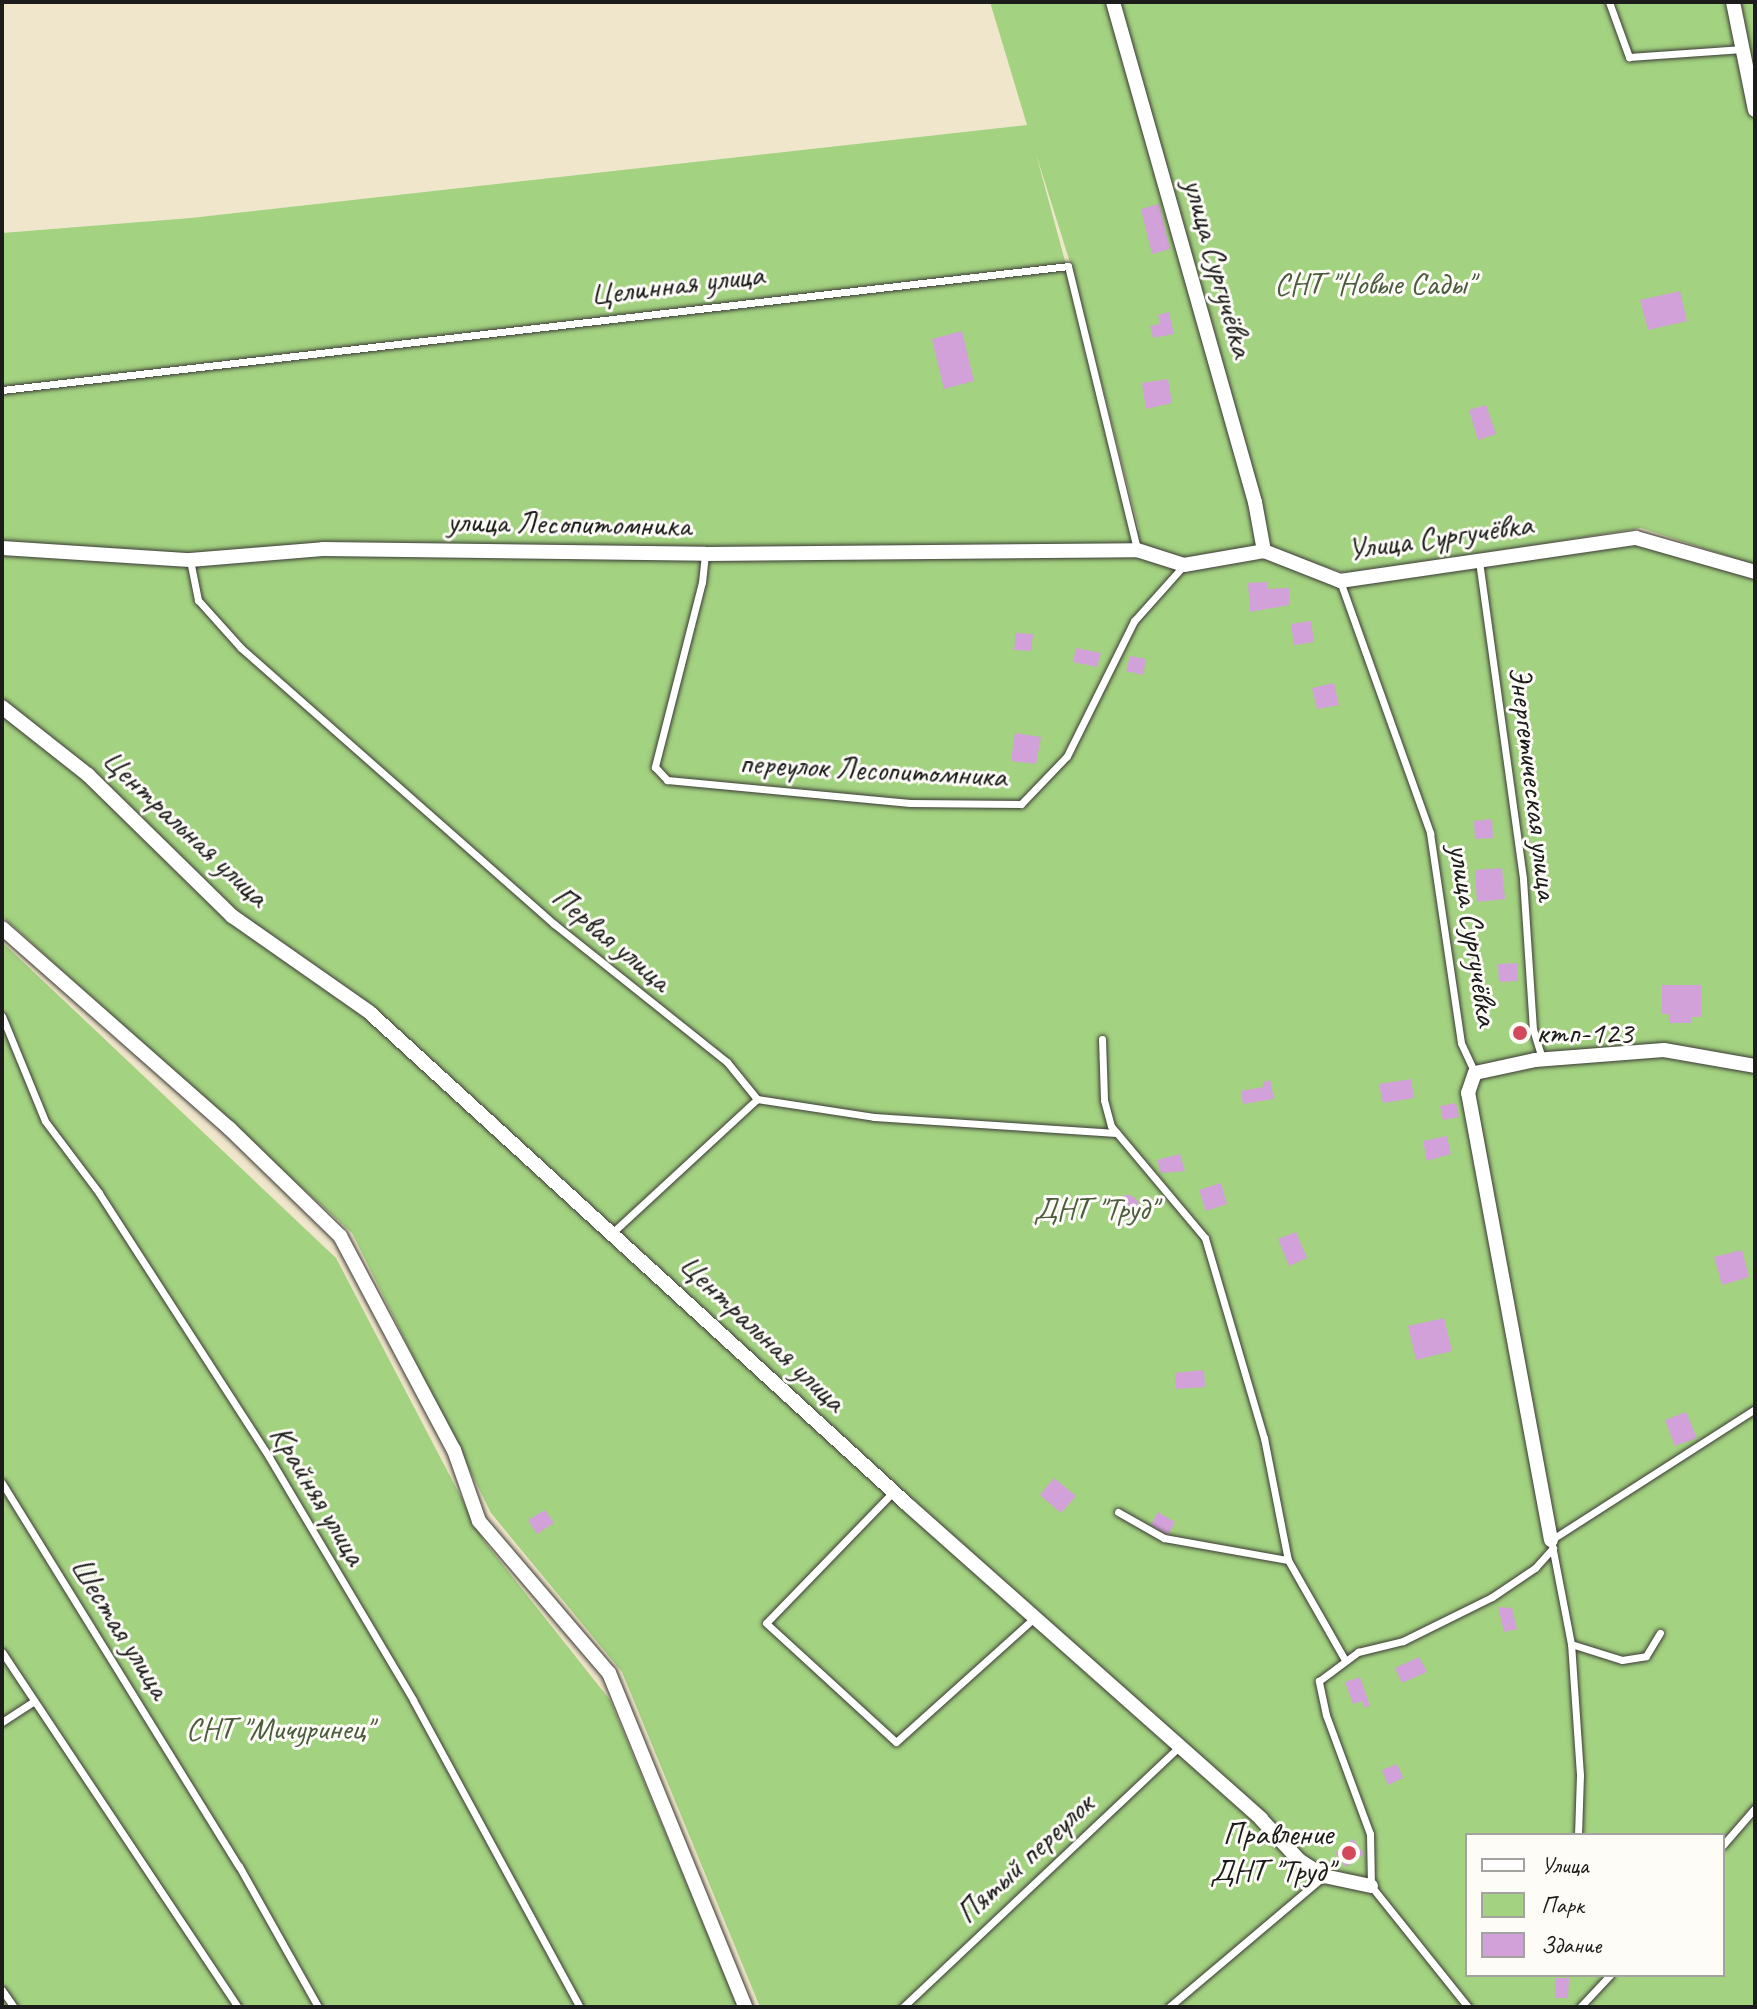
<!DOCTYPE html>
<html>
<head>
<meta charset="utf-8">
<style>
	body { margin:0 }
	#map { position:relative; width:1757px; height:2009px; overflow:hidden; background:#f0e6cb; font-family:Caveat,sans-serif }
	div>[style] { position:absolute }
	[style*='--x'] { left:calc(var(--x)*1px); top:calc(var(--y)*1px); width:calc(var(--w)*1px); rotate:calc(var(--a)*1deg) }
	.green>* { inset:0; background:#a3d280 }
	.building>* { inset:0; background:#d3a1d9 }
	.round { border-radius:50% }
	.roads { filter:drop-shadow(0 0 2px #3c3a36) drop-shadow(0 0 2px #3c3a36) }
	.service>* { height:7px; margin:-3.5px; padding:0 3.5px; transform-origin:3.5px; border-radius:3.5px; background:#fff }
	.minor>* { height:14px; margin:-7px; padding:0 7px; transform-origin:7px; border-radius:7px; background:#fff }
	.dots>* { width:22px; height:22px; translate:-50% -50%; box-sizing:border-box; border:4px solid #fdfcf7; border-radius:50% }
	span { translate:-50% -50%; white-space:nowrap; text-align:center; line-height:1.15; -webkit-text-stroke:6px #fdfcf7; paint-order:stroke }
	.street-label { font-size:32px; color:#1c1c1c }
	.park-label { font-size:32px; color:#4b5c3f }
	.poi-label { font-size:32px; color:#1c1c1c }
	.left { translate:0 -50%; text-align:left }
	.right { translate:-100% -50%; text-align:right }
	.frame { position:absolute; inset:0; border:4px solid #1c1c1c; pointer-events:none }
	.legend { position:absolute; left:1465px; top:1833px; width:260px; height:144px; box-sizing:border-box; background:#fdfcf7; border:2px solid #a3a29f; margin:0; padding:10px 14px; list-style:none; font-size:24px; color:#1c1c1c }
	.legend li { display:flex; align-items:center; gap:16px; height:40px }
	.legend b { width:40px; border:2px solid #a3a29f }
</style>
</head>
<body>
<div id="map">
	<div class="green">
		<div style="clip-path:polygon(evenodd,990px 2px,1755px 2px,1755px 565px,1641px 528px,1352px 575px,1315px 564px,1352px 577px,1631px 542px,1755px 576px,1755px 2007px,760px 2007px,622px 1672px,491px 1513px,352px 1233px,2px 916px,2px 233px,191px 218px,1027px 125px,990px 2px,1036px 154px,1073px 272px,1139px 530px,1138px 530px,1036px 154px,990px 2px,1467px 1835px,1723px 1835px,1723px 1975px,1467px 1975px,1467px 1835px)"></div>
		<div style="clip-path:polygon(2px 942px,336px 1258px,484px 1541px,610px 1700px,738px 2007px,2px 2007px)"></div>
	</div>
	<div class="building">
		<div style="clip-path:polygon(1159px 204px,1170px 249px,1152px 254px,1141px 209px)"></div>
		<div style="clip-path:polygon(1680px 291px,1687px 321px,1648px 330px,1640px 300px)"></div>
		<div style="clip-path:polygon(1169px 312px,1174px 334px,1153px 338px,1150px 326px,1160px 324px,1158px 315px)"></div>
		<div style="clip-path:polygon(962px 331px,974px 381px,944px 389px,932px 339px)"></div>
		<div style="clip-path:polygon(1168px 379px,1172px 403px,1146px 409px,1142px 383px)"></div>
		<div style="clip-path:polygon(1486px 405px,1496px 434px,1478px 440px,1469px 410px)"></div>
		<div style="clip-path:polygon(1267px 582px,1267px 589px,1289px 588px,1289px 605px,1250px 612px,1248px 583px)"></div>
		<div style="clip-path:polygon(1311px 621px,1314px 642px,1294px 645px,1291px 624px)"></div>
		<div style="clip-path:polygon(1016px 633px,1033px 634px,1031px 651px,1014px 650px)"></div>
		<div style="clip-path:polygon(1076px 648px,1101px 653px,1097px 667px,1073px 662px)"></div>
		<div style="clip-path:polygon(1130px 656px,1146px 659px,1143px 675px,1126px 671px)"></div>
		<div style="clip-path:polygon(1334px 683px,1339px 705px,1317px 709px,1312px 688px)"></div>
		<div style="clip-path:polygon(1015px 733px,1041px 737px,1036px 764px,1011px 761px)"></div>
		<div style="clip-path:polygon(1492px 819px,1493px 838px,1475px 839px,1474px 821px)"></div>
		<div style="clip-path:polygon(1502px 868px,1505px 899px,1477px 902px,1475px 870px)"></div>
		<div style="clip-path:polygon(1517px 963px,1518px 981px,1499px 982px,1498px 964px)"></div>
		<div style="clip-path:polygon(1662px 985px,1701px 985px,1701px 1017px,1691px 1017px,1691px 1023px,1669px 1023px,1669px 1014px,1662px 1014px)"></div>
		<div style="clip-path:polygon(1411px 1079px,1414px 1098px,1383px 1103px,1379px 1084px)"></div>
		<div style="clip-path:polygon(1270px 1080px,1274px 1099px,1243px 1104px,1241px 1091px,1263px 1087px,1263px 1082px)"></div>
		<div style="clip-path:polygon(1456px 1103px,1459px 1117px,1443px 1120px,1440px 1106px)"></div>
		<div style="clip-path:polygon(1447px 1136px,1451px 1154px,1427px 1161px,1423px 1141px)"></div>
		<div style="clip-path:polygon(1180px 1154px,1185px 1171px,1161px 1173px,1157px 1160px)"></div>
		<div style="clip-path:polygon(1221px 1183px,1227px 1204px,1206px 1211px,1199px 1190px)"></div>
		<div class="round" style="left:1115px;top:1195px;width:24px;height:24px"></div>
		<div style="clip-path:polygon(1296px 1232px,1307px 1258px,1289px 1266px,1278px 1239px)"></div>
		<div style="clip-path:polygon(1742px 1250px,1749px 1277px,1722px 1285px,1714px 1257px)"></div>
		<div style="clip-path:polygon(1444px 1318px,1452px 1351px,1416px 1360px,1408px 1326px)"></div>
		<div style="clip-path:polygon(1204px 1370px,1205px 1387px,1176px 1389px,1175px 1373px)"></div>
		<div style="clip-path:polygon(1686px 1412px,1697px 1438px,1675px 1446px,1665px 1420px)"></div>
		<div style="clip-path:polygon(1054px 1478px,1076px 1496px,1061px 1513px,1040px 1495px)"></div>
		<div style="clip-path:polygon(545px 1510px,554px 1523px,537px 1534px,528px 1520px)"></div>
		<div style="clip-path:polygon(1158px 1512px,1175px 1522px,1168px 1535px,1151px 1525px)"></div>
		<div style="clip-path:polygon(1498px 1607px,1512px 1608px,1517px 1629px,1504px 1632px)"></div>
		<div style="clip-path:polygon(1419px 1657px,1427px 1672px,1402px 1683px,1395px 1668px)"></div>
		<div style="clip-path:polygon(1360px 1677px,1370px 1706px,1365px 1708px,1362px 1701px,1353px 1704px,1345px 1682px)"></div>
		<div style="clip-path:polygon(1397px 1764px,1403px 1778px,1388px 1785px,1382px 1770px)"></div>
		<div style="clip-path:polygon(1353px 1839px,1364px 1854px,1346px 1867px,1335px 1853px)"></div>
		<div style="clip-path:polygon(1555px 1978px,1569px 1978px,1568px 1998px,1555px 1998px)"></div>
	</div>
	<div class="roads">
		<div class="service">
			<div style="--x:1609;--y:2;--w:59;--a:70"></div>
			<div style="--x:1629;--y:57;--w:114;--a:-4"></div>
			<div style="--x:2;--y:390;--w:1073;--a:-6.63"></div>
			<div style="--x:1068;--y:266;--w:292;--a:76.3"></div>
			<div style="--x:705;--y:554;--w:28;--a:96"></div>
			<div style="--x:702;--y:582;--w:191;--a:104.3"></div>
			<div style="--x:655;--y:767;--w:18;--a:47"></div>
			<div style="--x:667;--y:780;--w:244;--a:5.4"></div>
			<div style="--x:910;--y:803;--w:111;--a:0.5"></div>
			<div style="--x:1021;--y:804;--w:66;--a:-46.2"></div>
			<div style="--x:1067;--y:756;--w:151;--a:-63.6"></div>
			<div style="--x:1134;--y:621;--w:75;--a:-48.2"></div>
			<div style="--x:190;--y:560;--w:41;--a:78.7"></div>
			<div style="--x:198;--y:600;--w:64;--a:48.1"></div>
			<div style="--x:241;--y:648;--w:417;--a:41.4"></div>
			<div style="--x:554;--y:924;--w:221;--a:38.6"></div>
			<div style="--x:727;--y:1062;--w:48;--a:51"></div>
			<div style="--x:757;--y:1099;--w:118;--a:8.7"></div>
			<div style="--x:874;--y:1117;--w:243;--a:3.8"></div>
			<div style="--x:1479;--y:561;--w:321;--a:82.1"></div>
			<div style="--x:1523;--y:879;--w:150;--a:86.2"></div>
			<div style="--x:1533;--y:1029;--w:31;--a:73"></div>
			<div style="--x:1340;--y:581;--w:268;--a:70.3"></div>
			<div style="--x:1430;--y:833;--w:212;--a:81.6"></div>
			<div style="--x:1461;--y:1043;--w:33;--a:65"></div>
			<div style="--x:2;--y:1016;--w:113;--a:67.7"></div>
			<div style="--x:45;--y:1121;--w:90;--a:53.1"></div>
			<div style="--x:99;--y:1193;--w:314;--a:57.2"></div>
			<div style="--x:269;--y:1457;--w:282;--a:59.3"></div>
			<div style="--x:413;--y:1700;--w:349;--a:61.5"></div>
			<div style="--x:1102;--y:1039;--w:61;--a:88.1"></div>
			<div style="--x:1104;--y:1100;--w:27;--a:75"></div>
			<div style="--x:1111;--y:1126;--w:146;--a:50"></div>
			<div style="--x:1205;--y:1238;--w:209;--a:73.6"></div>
			<div style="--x:1264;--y:1438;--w:124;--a:78.9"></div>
			<div style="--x:1288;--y:1560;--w:115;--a:60.3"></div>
			<div style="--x:612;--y:1233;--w:197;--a:-42.7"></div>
			<div style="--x:2;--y:1483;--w:450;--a:58.3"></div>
			<div style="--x:239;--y:1866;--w:162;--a:60.7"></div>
			<div style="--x:893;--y:1492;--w:182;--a:134.1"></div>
			<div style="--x:766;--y:1623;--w:176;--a:42.5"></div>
			<div style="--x:896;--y:1742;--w:186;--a:-41.9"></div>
			<div style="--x:1118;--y:1512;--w:53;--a:29.5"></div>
			<div style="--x:1164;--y:1538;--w:126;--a:10.1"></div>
			<div style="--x:1571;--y:1644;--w:53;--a:17.4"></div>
			<div style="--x:1622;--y:1660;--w:24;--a:-9"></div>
			<div style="--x:1646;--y:1656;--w:27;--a:-59"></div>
			<div style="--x:2;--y:1652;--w:426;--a:56.4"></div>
			<div style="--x:2;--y:1722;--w:38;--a:-33"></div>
			<div style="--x:1578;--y:1835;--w:60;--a:-88.1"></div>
			<div style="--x:1580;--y:1775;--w:131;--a:-93.9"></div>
			<div style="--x:1571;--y:1644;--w:106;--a:-100.9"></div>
			<div style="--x:1551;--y:1540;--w:242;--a:-32.7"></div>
			<div style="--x:1723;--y:1845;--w:49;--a:-49.1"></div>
			<div style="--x:2;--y:1990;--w:21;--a:55"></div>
			<div style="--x:903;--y:2007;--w:381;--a:-43.3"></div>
			<div style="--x:1169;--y:2007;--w:203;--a:-40.2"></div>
			<div style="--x:1468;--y:2007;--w:155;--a:-128.7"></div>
			<div style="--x:1371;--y:1886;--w:52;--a:-91.1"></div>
			<div style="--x:1370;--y:1834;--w:127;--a:-110.3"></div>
			<div style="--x:1326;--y:1715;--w:35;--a:-102"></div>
			<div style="--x:1319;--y:1681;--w:49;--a:-36.6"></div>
			<div style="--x:1358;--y:1652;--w:46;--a:-13.7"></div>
			<div style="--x:1403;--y:1641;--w:99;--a:-26.3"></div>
			<div style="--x:1492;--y:1597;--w:52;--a:-34"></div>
			<div style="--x:1535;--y:1568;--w:27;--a:-48"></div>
			<div style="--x:1580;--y:2007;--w:44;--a:-46.8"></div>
		</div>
		<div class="minor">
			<div style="--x:1113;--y:2;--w:520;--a:74.15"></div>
			<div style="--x:1255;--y:502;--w:50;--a:79.6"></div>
			<div style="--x:1733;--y:2;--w:110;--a:78.5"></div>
			<div style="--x:2;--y:548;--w:188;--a:3.7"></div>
			<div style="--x:190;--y:560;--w:133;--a:-4.7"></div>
			<div style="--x:323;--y:549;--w:382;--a:0.7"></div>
			<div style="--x:705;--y:554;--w:432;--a:-0.5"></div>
			<div style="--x:1137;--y:550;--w:49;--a:17.7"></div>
			<div style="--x:1184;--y:565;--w:81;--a:-9.9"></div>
			<div style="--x:1264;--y:551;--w:82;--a:21.5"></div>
			<div style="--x:1340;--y:581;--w:299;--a:-8.3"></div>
			<div style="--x:1636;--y:538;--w:124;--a:15.9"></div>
			<div style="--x:2;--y:707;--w:110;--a:38.3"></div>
			<div style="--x:88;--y:775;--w:202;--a:44.4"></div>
			<div style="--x:232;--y:916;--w:167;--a:35"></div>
			<div style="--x:369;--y:1012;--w:732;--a:42.45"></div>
			<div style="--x:909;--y:1506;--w:471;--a:41.6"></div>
			<div style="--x:1261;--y:1819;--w:56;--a:47.2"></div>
			<div style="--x:1299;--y:1860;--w:30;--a:33"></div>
			<div style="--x:1324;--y:1876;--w:48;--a:12"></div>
			<div style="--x:2;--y:928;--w:303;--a:41.4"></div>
			<div style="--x:229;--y:1128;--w:155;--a:44.2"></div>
			<div style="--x:340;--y:1236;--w:242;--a:62"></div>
			<div style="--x:454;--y:1450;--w:75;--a:70.6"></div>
			<div style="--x:479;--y:1521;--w:200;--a:49.5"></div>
			<div style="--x:609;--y:1673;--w:361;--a:67.8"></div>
			<div style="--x:1551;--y:1540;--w:455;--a:-100.5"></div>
			<div style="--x:1468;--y:1093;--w:21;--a:-71"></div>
			<div style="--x:1475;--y:1073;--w:61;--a:-12.2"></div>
			<div style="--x:1535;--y:1060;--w:129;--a:-4.4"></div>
			<div style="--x:1664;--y:1050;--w:92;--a:10"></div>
		</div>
	</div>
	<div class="dots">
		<div style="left:1520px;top:1033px;background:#d1495b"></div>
		<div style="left:1349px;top:1853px;background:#d1495b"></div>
	</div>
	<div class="street-label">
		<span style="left:1218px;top:268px;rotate:74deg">улица Сургучёвка</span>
		<span style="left:677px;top:285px;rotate:-7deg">Целинная улица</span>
		<span style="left:569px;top:524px;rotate:1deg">улица Лесопитомника</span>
		<span style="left:1440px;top:537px;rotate:-8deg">Улица Сургучёвка</span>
		<span style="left:873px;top:770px;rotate:3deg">переулок Лесопитомника</span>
		<span style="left:1533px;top:783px;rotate:83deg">Энергетическая улица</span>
		<span style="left:185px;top:828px;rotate:43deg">Центральная улица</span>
		<span style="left:1473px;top:935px;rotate:81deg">улица Сургучёвка</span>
		<span style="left:611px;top:939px;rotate:40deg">Первая улица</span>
		<span style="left:762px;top:1333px;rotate:43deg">Центральная улица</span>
		<span style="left:318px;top:1495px;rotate:59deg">Крайняя улица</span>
		<span style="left:120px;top:1628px;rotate:58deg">Шестая улица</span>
		<span style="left:1025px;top:1859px;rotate:-43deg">Пятый переулок</span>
	</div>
	<div class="park-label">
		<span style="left:1374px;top:284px">СНТ "Новые Сады"</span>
		<span style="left:1095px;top:1209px">ДНТ "Труд"</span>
		<span style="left:279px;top:1729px">СНТ "Мичуринец"</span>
	</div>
	<div class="poi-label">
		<span class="left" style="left:1536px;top:1033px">ктп-123</span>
		<span class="right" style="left:1333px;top:1853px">Правление<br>ДНТ "Труд"</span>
	</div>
	<div class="frame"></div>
	<ul class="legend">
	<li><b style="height:10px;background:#fff"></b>Улица</li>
	<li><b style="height:22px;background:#a3d280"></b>Парк</li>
	<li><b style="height:22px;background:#d3a1d9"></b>Здание</li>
	</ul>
</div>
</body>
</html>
